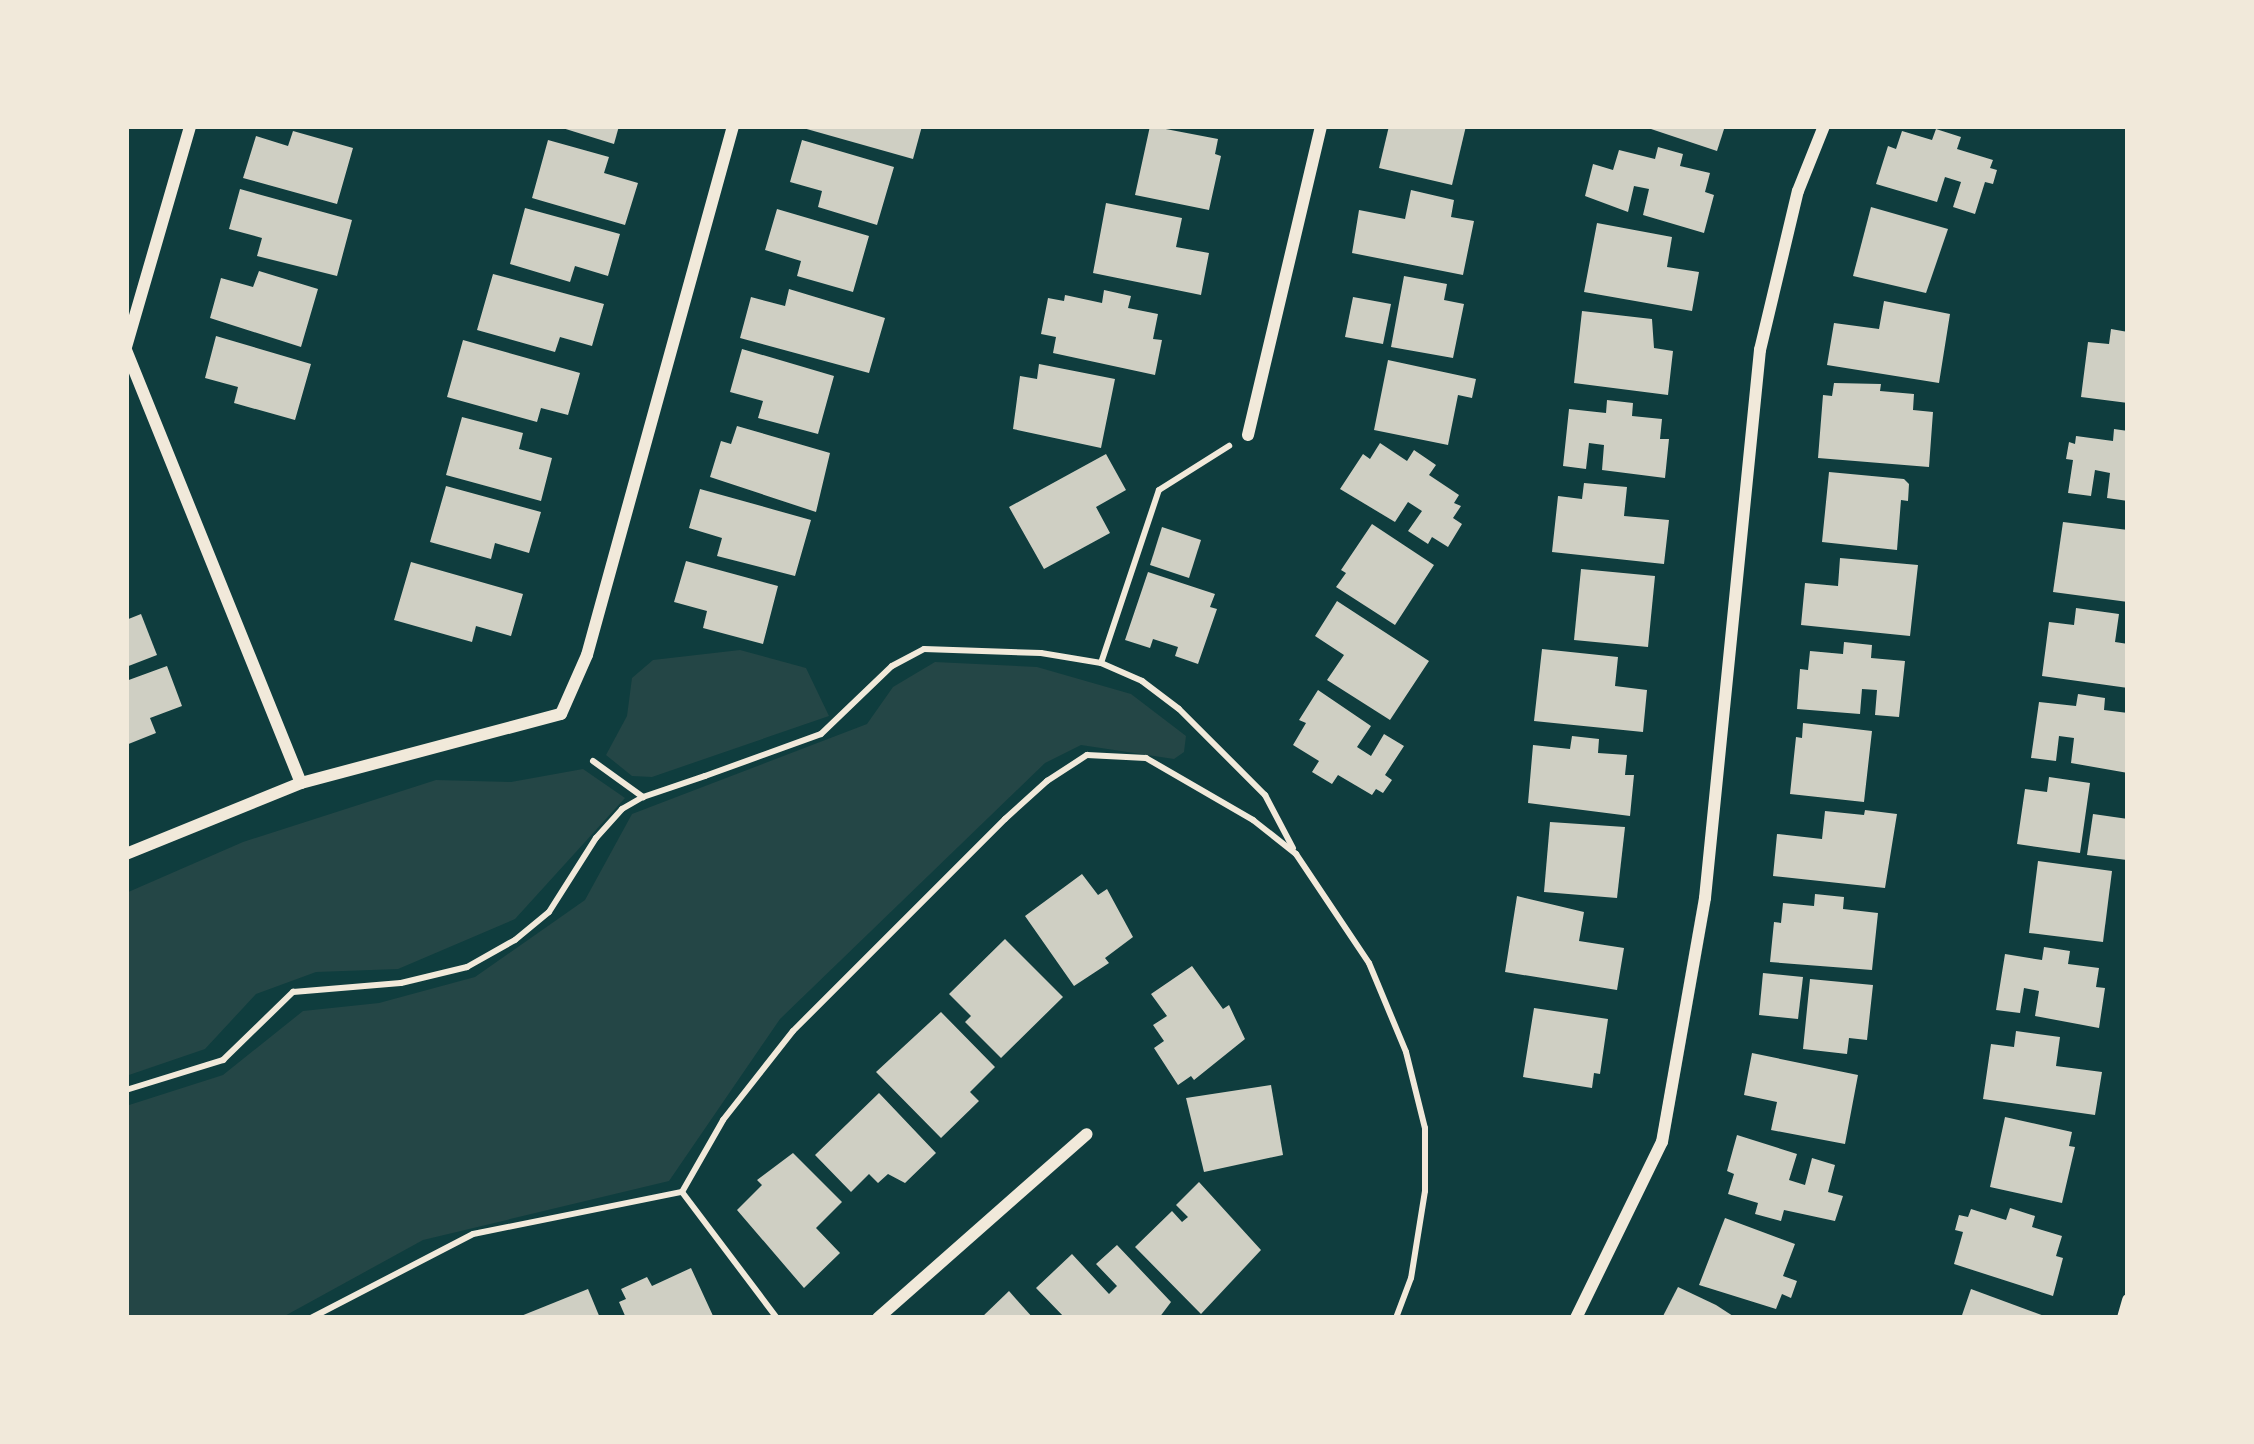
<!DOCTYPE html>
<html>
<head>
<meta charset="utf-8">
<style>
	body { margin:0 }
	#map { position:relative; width:2254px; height:1444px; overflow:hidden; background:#0f3d3e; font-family:"Nunito Sans",sans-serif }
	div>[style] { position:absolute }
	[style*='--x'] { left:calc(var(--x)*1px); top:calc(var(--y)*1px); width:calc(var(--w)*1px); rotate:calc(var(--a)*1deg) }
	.green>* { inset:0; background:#244646 }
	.building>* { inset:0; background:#cfcfc3 }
	.path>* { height:6px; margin:-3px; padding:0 3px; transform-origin:3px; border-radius:3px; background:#f1e9da }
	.minor>* { height:12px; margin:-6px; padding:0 6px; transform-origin:6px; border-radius:6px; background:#f1e9da }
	span { translate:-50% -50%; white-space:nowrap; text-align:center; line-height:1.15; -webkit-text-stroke:9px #f1e9da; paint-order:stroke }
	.frame { position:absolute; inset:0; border:129px solid #f1e9da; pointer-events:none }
</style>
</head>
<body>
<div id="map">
	<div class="green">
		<div style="clip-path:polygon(740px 650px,806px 668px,829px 716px,652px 777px,632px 776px,606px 755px,627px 716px,632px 678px,653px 660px)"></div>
		<div style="clip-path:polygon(935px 662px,1037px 667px,1131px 694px,1186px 736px,1184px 752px,1174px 759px,1081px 745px,1045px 763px,780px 1019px,669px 1181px,423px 1240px,281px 1318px,126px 1318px,126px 1106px,223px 1075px,303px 1011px,379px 1003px,475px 977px,585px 900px,632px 814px,867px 724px,893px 687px)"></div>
		<div style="clip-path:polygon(583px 769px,625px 798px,515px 919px,398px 969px,316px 972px,256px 994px,205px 1049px,126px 1076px,126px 893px,243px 842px,436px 780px,511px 782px)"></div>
	</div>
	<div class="building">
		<div style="clip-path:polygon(556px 126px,619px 126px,614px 144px)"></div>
		<div style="clip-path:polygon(796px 126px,922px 126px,913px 159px)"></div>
		<div style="clip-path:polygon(1150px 126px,1218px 139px,1215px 154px,1221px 156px,1209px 210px,1135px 195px)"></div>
		<div style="clip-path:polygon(1389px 126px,1466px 126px,1452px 185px,1379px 168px)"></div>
		<div style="clip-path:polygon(1642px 126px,1725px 126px,1717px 151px)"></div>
		<div style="clip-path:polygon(1936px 129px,1961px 137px,1957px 149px,1993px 160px,1990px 168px,1997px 170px,1993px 184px,1985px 182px,1975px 214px,1953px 207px,1961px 182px,1945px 177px,1937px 202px,1876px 184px,1888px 146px,1896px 149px,1902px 131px,1932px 140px)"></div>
		<div style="clip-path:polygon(293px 131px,353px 148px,337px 204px,243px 178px,256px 136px,288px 146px)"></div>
		<div style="clip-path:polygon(548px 140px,609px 157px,604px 173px,638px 183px,625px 225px,532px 198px)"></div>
		<div style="clip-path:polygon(802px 140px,894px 167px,877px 225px,818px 207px,822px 191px,790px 182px)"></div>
		<div style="clip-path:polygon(1658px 147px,1683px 154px,1680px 166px,1710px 173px,1705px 192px,1714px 195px,1704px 233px,1643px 215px,1649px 189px,1634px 186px,1628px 212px,1585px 196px,1593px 164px,1613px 170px,1619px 150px,1655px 159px)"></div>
		<div style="clip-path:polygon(240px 189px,352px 220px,337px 276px,257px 256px,262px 238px,229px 229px)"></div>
		<div style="clip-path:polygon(1411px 190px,1454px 200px,1451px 217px,1474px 221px,1463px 275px,1352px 253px,1359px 210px,1405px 219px)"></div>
		<div style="clip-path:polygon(1106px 203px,1182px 218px,1176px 247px,1209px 253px,1201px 295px,1093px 273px)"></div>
		<div style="clip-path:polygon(1871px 207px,1948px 229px,1926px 293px,1853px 276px)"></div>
		<div style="clip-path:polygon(525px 208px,620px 234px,608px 276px,575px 266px,570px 282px,510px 264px)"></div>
		<div style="clip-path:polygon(777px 209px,869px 236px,853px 292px,797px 276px,801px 261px,765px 250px)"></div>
		<div style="clip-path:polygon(1597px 223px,1672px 237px,1667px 267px,1699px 272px,1692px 311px,1584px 292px)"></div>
		<div style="clip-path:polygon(259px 271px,318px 289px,301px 347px,210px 318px,221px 278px,253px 287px)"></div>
		<div style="clip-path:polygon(493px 274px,604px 304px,592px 346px,560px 337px,555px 352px,477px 330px)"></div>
		<div style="clip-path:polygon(1404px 276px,1447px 284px,1444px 300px,1464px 304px,1453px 358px,1391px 347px)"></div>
		<div style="clip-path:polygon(789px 289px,885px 318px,869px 373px,740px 338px,751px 297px,785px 306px)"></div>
		<div style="clip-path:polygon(1104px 290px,1131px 296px,1128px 308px,1158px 314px,1153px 339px,1162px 340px,1155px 375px,1053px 353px,1056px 337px,1041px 334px,1048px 298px,1064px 301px,1065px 295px,1102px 303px)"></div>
		<div style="clip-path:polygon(1353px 297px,1391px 304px,1383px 344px,1345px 337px)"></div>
		<div style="clip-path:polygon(1884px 301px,1950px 314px,1939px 383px,1827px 365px,1834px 323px,1879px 329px)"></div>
		<div style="clip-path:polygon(1582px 311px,1652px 319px,1654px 348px,1673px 351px,1668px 395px,1574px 383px)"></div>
		<div style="clip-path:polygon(2111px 329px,2128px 332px,2128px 403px,2081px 397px,2088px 342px,2109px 344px)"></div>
		<div style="clip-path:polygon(216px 336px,311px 364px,295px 420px,234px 403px,238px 387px,205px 378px)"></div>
		<div style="clip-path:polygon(463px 340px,580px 373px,568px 415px,541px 408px,537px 422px,447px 397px)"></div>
		<div style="clip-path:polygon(742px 349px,834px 376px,818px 434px,758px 418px,763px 401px,730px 392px)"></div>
		<div style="clip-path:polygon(1388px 360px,1476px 379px,1472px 398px,1458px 395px,1448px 445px,1374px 430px)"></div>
		<div style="clip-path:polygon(1039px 364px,1115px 379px,1101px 448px,1013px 429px,1020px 376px,1037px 379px)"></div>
		<div style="clip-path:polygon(1834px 383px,1881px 384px,1880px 391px,1914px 394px,1913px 410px,1933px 412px,1929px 467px,1818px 458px,1823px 395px,1832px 396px)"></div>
		<div style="clip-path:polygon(1607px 400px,1633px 403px,1632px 416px,1662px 419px,1660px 439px,1669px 439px,1665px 478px,1602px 470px,1604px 445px,1589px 443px,1586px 469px,1563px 466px,1569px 409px,1606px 413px)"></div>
		<div style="clip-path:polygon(462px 417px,523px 433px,519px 449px,552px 458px,541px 501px,446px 475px)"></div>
		<div style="clip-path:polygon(737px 426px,830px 453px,816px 512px,710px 477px,721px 441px,731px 444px)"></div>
		<div style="clip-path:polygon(2114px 429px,2128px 431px,2128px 501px,2107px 498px,2110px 473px,2095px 470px,2091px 496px,2068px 493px,2073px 460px,2066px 459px,2069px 442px,2075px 444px,2076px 436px,2113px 441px)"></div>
		<div style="clip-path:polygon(1380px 443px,1407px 461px,1414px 450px,1436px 465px,1429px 475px,1459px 495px,1454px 503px,1461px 506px,1453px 518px,1462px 524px,1448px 547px,1432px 537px,1428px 544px,1408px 531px,1422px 511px,1408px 502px,1395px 522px,1340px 489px,1363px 454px,1370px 459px)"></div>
		<div style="clip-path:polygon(1106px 454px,1126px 490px,1096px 507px,1110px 533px,1044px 569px,1009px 507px)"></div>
		<div style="clip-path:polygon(1829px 472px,1904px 479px,1909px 484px,1908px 501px,1901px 500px,1897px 550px,1822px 542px)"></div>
		<div style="clip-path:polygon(1584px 483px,1627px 487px,1624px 516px,1669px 520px,1664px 564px,1552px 552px,1558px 496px,1582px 499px)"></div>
		<div style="clip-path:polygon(446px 486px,541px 512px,529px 553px,495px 543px,491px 559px,430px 542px)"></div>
		<div style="clip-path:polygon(700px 489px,811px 520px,795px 576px,717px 556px,722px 538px,689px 528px)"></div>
		<div style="clip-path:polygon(2063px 522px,2128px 530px,2128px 602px,2053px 592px)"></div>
		<div style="clip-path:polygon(1372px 524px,1434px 565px,1395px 625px,1336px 587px,1346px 573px,1341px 570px)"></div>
		<div style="clip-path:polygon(1162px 527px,1201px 540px,1189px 578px,1150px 565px)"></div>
		<div style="clip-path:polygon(1840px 558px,1918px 565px,1910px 636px,1801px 625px,1805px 583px,1838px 586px)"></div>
		<div style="clip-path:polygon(686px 561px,778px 586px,763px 644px,703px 628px,707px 611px,674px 602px)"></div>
		<div style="clip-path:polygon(411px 562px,523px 594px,511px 636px,476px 626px,472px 642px,394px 620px)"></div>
		<div style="clip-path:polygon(1581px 569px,1655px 576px,1648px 647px,1574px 640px)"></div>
		<div style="clip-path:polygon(1148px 572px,1215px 594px,1210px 607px,1217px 609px,1198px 664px,1175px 656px,1178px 647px,1153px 639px,1150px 648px,1125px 640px)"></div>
		<div style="clip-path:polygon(1337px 601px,1429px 661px,1390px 720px,1327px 680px,1344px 655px,1315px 636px)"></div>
		<div style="clip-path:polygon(2076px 608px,2119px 614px,2115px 642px,2128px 644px,2128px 688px,2042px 676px,2049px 622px,2074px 625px)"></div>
		<div style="clip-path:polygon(141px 614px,157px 655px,126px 667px,126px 620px)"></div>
		<div style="clip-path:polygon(1844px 642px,1872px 645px,1871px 658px,1905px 661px,1899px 717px,1875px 715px,1877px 690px,1862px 689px,1860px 714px,1797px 709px,1800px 669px,1808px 670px,1810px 651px,1843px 654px)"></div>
		<div style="clip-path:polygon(1542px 649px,1618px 657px,1615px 686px,1647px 690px,1643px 732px,1534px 721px)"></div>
		<div style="clip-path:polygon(167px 666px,182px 706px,150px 718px,156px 733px,126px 745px,126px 681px)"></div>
		<div style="clip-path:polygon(1318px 690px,1371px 726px,1357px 747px,1371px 756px,1384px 734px,1404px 746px,1385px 775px,1392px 780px,1383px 793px,1376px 789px,1372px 795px,1338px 775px,1332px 784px,1312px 772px,1319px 761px,1293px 745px,1306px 723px,1299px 720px)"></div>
		<div style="clip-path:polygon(2078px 694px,2105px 698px,2104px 710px,2128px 713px,2128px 773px,2071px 763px,2074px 738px,2059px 736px,2056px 761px,2031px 758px,2039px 702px,2076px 706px)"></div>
		<div style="clip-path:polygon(1803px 723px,1872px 731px,1864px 802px,1790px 794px,1796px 737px,1802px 738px)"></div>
		<div style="clip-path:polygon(1572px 736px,1599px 739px,1598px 753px,1627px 755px,1625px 775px,1634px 775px,1630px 816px,1528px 803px,1533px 745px,1570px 749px)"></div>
		<div style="clip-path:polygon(2049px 777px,2090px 783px,2080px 853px,2017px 844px,2025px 789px,2047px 792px)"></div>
		<div style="clip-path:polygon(1865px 810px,1897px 814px,1885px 888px,1773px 876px,1777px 834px,1822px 839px,1825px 811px,1864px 815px)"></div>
		<div style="clip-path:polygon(2093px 814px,2128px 819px,2127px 860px,2087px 855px)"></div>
		<div style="clip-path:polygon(1550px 822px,1625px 827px,1617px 898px,1544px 892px)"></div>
		<div style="clip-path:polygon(2038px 861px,2112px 871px,2103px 942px,2029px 933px)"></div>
		<div style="clip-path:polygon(1082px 874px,1098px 895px,1107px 889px,1133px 937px,1105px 958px,1109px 963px,1074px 986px,1025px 916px)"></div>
		<div style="clip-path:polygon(1815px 894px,1844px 897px,1843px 909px,1878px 913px,1872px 970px,1770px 962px,1774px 922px,1781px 923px,1783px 903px,1814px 906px)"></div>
		<div style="clip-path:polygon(1517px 896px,1584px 912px,1579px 941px,1624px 948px,1617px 990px,1505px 972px)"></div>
		<div style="clip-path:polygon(1005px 939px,1063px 997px,1001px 1058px,965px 1022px,971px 1016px,949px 994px)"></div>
		<div style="clip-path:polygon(2044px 947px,2070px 951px,2068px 964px,2099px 968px,2096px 987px,2105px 988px,2099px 1028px,2035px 1016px,2039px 991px,2024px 988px,2020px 1013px,1996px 1010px,2005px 954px,2042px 960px)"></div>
		<div style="clip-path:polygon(1192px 966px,1223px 1009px,1229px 1005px,1245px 1039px,1194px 1080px,1191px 1076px,1178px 1085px,1154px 1048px,1164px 1041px,1153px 1025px,1167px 1016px,1151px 994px)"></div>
		<div style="clip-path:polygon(1763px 973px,1803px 977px,1798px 1019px,1759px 1015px)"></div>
		<div style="clip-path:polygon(1810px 979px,1873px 985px,1867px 1040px,1849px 1038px,1847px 1054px,1803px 1049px)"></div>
		<div style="clip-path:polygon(1534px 1008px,1608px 1019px,1600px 1074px,1594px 1073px,1592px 1088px,1523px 1077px)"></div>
		<div style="clip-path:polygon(941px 1012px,995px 1067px,970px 1092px,979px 1101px,941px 1138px,876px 1072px)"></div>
		<div style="clip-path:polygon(2016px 1031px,2060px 1037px,2056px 1066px,2102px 1072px,2095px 1115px,1983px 1099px,1991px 1044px,2014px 1047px)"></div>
		<div style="clip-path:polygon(1752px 1053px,1858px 1075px,1845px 1144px,1771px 1130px,1777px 1102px,1744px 1095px)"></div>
		<div style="clip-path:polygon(1271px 1085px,1283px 1155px,1204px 1172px,1186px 1098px)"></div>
		<div style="clip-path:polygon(879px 1093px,936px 1153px,905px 1183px,888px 1174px,878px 1183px,869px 1174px,851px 1192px,815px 1155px)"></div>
		<div style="clip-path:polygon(2005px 1117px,2072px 1132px,2069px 1146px,2075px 1147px,2062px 1203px,1990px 1187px)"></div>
		<div style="clip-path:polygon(1737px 1135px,1797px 1154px,1789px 1180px,1805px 1185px,1812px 1158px,1835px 1165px,1828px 1192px,1843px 1196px,1835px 1221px,1784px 1210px,1781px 1221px,1755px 1214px,1758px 1203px,1728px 1194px,1734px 1174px,1727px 1171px)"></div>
		<div style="clip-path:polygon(793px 1153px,842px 1202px,816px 1228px,840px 1253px,804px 1288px,737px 1210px,762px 1185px,757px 1180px)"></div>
		<div style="clip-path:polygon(1199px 1182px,1261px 1250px,1201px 1314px,1135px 1247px,1172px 1211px,1182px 1222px,1188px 1217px,1176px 1205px)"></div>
		<div style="clip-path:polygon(2010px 1208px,2035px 1216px,2032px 1227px,2062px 1236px,2056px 1256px,2063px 1258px,2053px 1296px,1954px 1264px,1963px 1232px,1955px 1230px,1959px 1215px,1968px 1217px,1971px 1209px,2006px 1220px)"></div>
		<div style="clip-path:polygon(1725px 1218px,1795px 1244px,1783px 1276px,1797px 1281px,1791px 1298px,1782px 1294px,1776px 1309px,1699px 1285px)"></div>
		<div style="clip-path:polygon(1117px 1245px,1171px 1302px,1159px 1318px,1065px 1318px,1036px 1288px,1072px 1254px,1109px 1294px,1117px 1286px,1096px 1264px)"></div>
		<div style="clip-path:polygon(691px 1268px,714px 1318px,626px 1318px,619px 1302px,626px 1299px,621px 1289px,647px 1277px,652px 1286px)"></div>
		<div style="clip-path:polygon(1678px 1287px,1716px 1305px,1736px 1318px,1662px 1318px)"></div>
		<div style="clip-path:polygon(588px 1289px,600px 1318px,516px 1318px)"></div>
		<div style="clip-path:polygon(1971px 1289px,2047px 1317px,2047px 1318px,1961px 1318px)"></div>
		<div style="clip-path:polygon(1009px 1291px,1033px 1318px,981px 1318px)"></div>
	</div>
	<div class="path">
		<div style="--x:1101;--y:663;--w:45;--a:23.7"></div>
		<div style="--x:1142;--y:681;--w:46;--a:37.1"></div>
		<div style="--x:1179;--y:709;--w:122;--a:45"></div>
		<div style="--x:1265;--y:795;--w:60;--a:62.2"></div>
		<div style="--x:593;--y:761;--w:62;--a:35.8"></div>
		<div style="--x:643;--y:797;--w:65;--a:-18.7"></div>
		<div style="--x:705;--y:776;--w:123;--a:-19.9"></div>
		<div style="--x:821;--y:734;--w:98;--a:-43.8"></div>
		<div style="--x:892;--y:666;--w:36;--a:-28"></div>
		<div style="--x:924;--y:649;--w:117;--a:2"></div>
		<div style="--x:1041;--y:653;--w:61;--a:9.5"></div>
		<div style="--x:1101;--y:663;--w:182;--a:-71.5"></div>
		<div style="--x:1159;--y:490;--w:83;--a:-32.2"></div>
		<div style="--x:126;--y:1090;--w:102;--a:-17.2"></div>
		<div style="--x:223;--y:1060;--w:98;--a:-44.2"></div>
		<div style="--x:293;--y:992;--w:108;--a:-4.8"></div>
		<div style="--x:401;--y:983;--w:68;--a:-13.6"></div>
		<div style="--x:467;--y:967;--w:55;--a:-29.4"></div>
		<div style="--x:515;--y:940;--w:44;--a:-39.5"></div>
		<div style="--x:549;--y:912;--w:88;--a:-57.6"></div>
		<div style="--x:596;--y:838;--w:39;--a:-48"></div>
		<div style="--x:622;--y:809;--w:24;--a:-30"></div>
		<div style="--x:682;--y:1192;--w:83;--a:-60.3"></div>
		<div style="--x:723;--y:1120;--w:113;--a:-51.8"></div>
		<div style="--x:793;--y:1031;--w:300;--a:-45"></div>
		<div style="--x:1005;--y:819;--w:57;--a:-42.1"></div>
		<div style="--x:1047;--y:781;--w:48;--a:-33"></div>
		<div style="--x:1087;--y:755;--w:59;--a:2.9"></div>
		<div style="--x:1146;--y:758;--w:124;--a:30.1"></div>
		<div style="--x:1253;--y:820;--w:55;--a:38.3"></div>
		<div style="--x:1296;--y:854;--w:131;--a:56.2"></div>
		<div style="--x:1369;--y:963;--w:96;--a:67.4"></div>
		<div style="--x:1406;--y:1052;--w:78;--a:76"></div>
		<div style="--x:1425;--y:1128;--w:63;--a:90"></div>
		<div style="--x:1425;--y:1191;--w:88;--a:99.1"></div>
		<div style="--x:1411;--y:1278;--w:43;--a:110.6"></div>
		<div style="--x:682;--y:1192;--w:158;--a:53"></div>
		<div style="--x:311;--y:1318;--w:182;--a:-27.4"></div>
		<div style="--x:473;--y:1234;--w:213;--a:-11.4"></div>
	</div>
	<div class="minor">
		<div style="--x:126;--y:347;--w:230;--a:-73.8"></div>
		<div style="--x:126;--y:350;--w:467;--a:68"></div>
		<div style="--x:1248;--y:435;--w:318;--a:-76.7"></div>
		<div style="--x:126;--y:854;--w:189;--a:-22.1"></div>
		<div style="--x:301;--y:783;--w:269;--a:-14.9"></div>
		<div style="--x:561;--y:714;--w:64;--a:-66.2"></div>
		<div style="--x:587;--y:655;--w:549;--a:-74.57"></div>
		<div style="--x:878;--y:1318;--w:278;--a:-41.4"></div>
		<div style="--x:1576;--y:1318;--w:196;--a:-64"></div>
		<div style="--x:1662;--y:1142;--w:248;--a:-80"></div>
		<div style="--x:1705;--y:898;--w:551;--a:-84.27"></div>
		<div style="--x:1760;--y:350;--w:163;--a:-76.6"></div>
		<div style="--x:1798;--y:191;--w:70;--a:-68.2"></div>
		<div style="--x:2123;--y:1318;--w:19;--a:-74"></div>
	</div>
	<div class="frame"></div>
</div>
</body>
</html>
